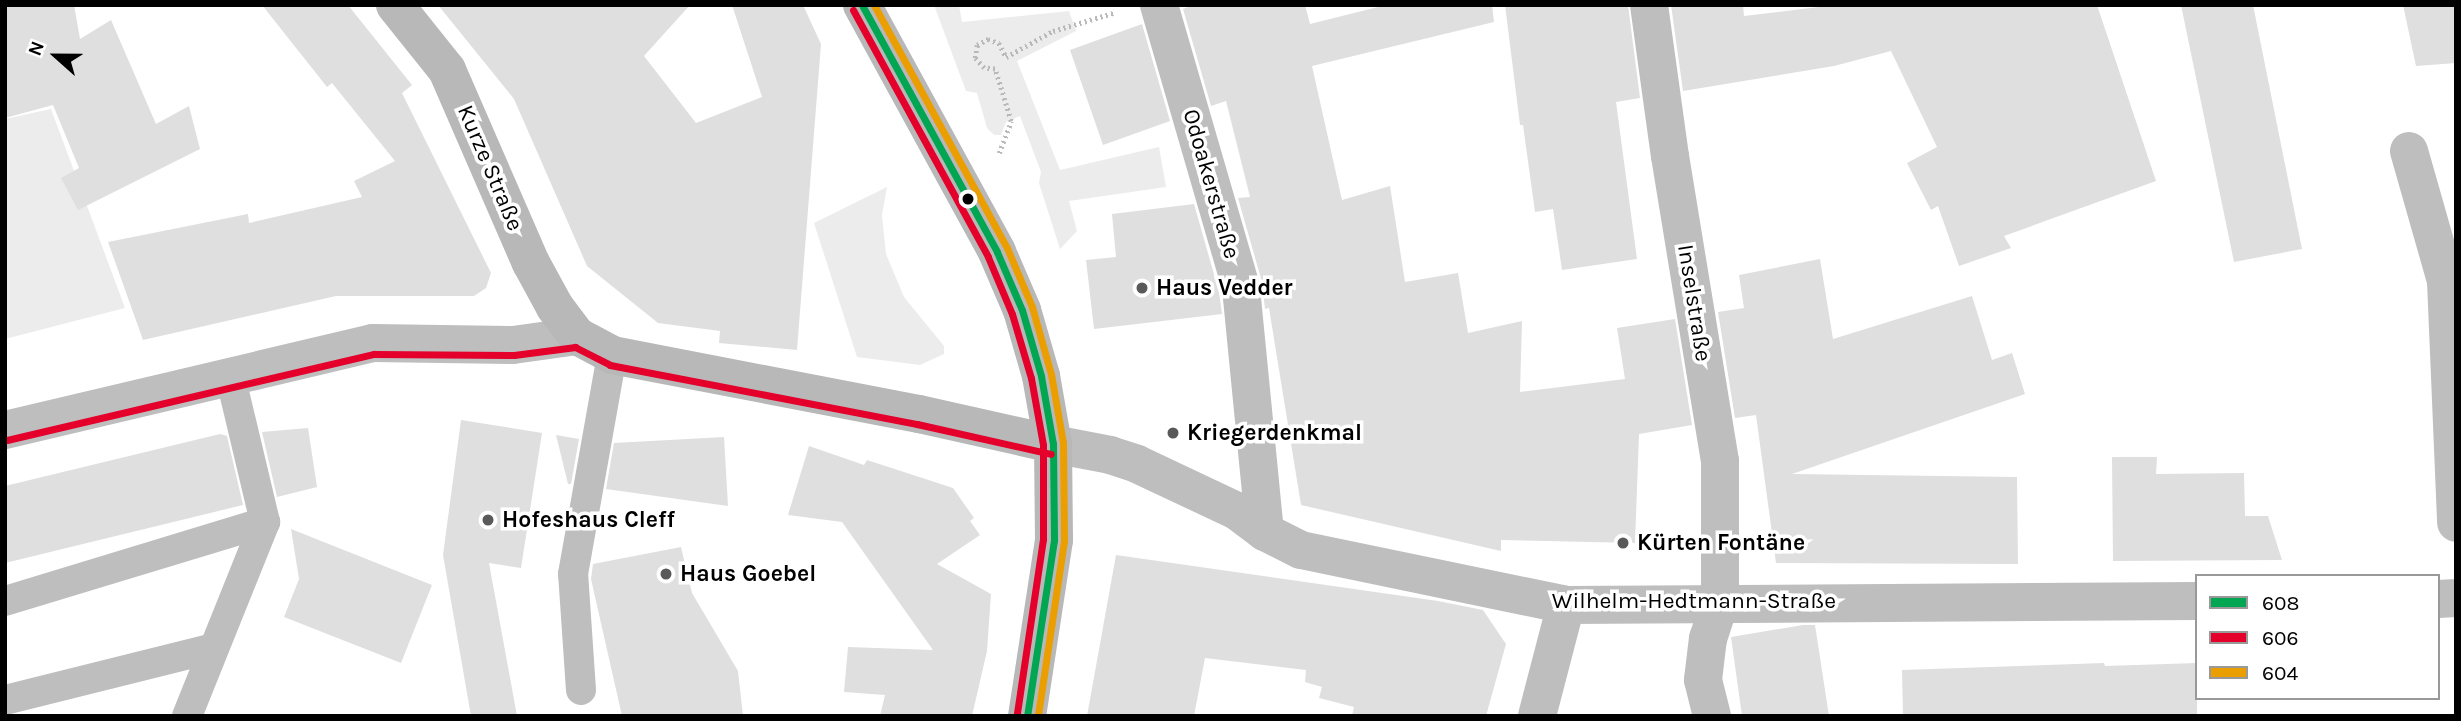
<!DOCTYPE html>
<html>
<head>
<meta charset="utf-8">
<style>
	body { margin:0 }
	#map { position:relative; width:2461px; height:721px; overflow:hidden; background:#fff; font-family:Karla,sans-serif }
	div>[style] { position:absolute }
	[style*='--x'] { left:calc(var(--x)*1px); top:calc(var(--y)*1px); width:calc(var(--w)*1px); rotate:calc(var(--a)*1deg) }
	.green>* { inset:0; background:#ececec }
	.building>* { inset:0; background:#dfdfdf }
	.path>* { height:4.5px; margin-top:-2.25px; transform-origin:0; background:repeating-linear-gradient(90deg,#b9b9b9 0 2px,transparent 0 5.5px) }
	.lane>* { height:30px; margin:-15px; padding:0 15px; transform-origin:15px; border-radius:15px; background:#bebebe }
	.street>* { height:38px; margin:-19px; padding:0 19px; transform-origin:19px; border-radius:19px; background:#bebebe }
	.secondary>* { height:38px; margin:-19px; padding:0 19px; transform-origin:19px; border-radius:19px; background:#b8b8b8 }
	.bus-1>* { height:7px; margin:-3.5px; padding:0 3.5px; transform-origin:3.5px; border-radius:3.5px; background:#00a651 }
	.bus-2>* { height:7px; margin:-3.5px; padding:0 3.5px; transform-origin:3.5px; border-radius:3.5px; background:#e4002b }
	.bus-3>* { height:7px; margin:-3.5px; padding:0 3.5px; transform-origin:3.5px; border-radius:3.5px; background:#eb9e00 }
	.dots>* { width:19px; height:19px; translate:-50% -50%; box-sizing:border-box; border:4px solid #fff; border-radius:50% }
	span { translate:-50% -50%; white-space:nowrap; text-align:center; line-height:1.15; -webkit-text-stroke:7px #fff; paint-order:stroke }
	.street-label { font-size:23px; color:#000 }
	.poi-label { font-size:23px; color:#000; font-weight:700 }
	.left { translate:0 -50%; text-align:left }
	.frame { position:absolute; inset:0; border:7px solid #000; pointer-events:none }
	.legend { position:absolute; left:2195px; top:574px; width:245px; height:126px; box-sizing:border-box; background:#fff; border:2px solid #999; margin:0; padding:9px 12px; list-style:none; font-size:21px; color:#000 }
	.legend li { display:flex; align-items:center; gap:14px; height:35px }
	.legend b { width:35px; border:2px solid #999 }
	.north { position:absolute; left:21px; top:21px; width:70px; height:70px; -webkit-text-stroke:5px #fff; paint-order:stroke; rotate:291deg; font-size:19px; font-weight:700; line-height:28px; text-align:center; color:#000 }
	.north::after { content:''; display:block; margin:auto; width:24px; height:32px; background:#000; clip-path:polygon(50% 0,100% 100%,50% 72%,0 100%) }
</style>
</head>
<body>
<div id="map">
	<div class="green">
		<div style="clip-path:polygon(934px 5px,959px 5px,962px 22px,1069px 11px,1076px 31px,1017px 61px,1060px 170px,1159px 147px,1166px 187px,1069px 201px,1077px 231px,1060px 249px,1039px 183px,1041px 172px,1020px 116px,1006px 122px,1001px 135px,994px 135px,987px 128px,977px 93px,966px 91px)"></div>
		<div style="clip-path:polygon(51px 109px,125px 308px,5px 339px,5px 119px)"></div>
		<div style="clip-path:polygon(887px 187px,882px 215px,886px 254px,904px 297px,944px 346px,944px 354px,920px 365px,857px 357px,814px 223px)"></div>
	</div>
	<div class="building">
		<div style="clip-path:polygon(5px 5px,74px 5px,80px 39px,111px 20px,156px 124px,189px 106px,200px 149px,78px 210px,61px 178px,79px 168px,53px 105px,5px 118px)"></div>
		<div style="clip-path:polygon(262px 5px,348px 5px,412px 85px,402px 93px,491px 273px,486px 288px,474px 296px,336px 296px,143px 340px,108px 242px,248px 214px,249px 223px,362px 197px,354px 181px,395px 161px,332px 83px,327px 87px)"></div>
		<div style="clip-path:polygon(438px 5px,690px 5px,644px 56px,696px 123px,762px 97px,732px 5px,803px 5px,821px 44px,797px 350px,719px 343px,720px 331px,658px 323px,587px 266px,514px 99px)"></div>
		<div style="clip-path:polygon(1193px 5px,1305px 5px,1310px 24px,1386px 5px,1492px 5px,1494px 22px,1312px 66px,1342px 200px,1390px 186px,1405px 282px,1458px 273px,1468px 333px,1522px 321px,1520px 392px,1625px 379px,1617px 328px,1675px 319px,1692px 425px,1639px 434px,1635px 543px,1501px 540px,1501px 551px,1301px 505px,1269px 308px,1265px 309px,1262px 282px,1238px 198px,1250px 197px,1226px 101px,1211px 106px,1183px 9px)"></div>
		<div style="clip-path:polygon(1505px 5px,1628px 5px,1640px 98px,1616px 102px,1637px 259px,1562px 270px,1553px 209px,1535px 212px,1523px 125px,1520px 125px)"></div>
		<div style="clip-path:polygon(1671px 5px,1743px 5px,1744px 16px,1835px 5px,2097px 5px,2156px 181px,2004px 236px,2011px 248px,1959px 266px,1938px 206px,1931px 210px,1907px 163px,1937px 147px,1891px 51px,1834px 66px,1683px 91px)"></div>
		<div style="clip-path:polygon(2181px 5px,2253px 5px,2302px 249px,2234px 262px)"></div>
		<div style="clip-path:polygon(2403px 5px,2456px 5px,2456px 63px,2416px 66px)"></div>
		<div style="clip-path:polygon(1142px 24px,1170px 121px,1103px 145px,1070px 50px)"></div>
		<div style="clip-path:polygon(1194px 204px,1219px 292px,1222px 314px,1094px 329px,1086px 260px,1116px 257px,1112px 214px)"></div>
		<div style="clip-path:polygon(1820px 259px,1833px 339px,1972px 296px,1992px 360px,2012px 353px,2025px 394px,1792px 474px,2017px 477px,2018px 564px,1776px 563px,1756px 415px,1735px 418px,1718px 312px,1744px 308px,1739px 275px)"></div>
		<div style="clip-path:polygon(461px 420px,542px 433px,521px 568px,489px 563px,517px 716px,471px 716px,443px 555px)"></div>
		<div style="clip-path:polygon(308px 428px,317px 487px,277px 497px,262px 432px)"></div>
		<div style="clip-path:polygon(220px 434px,227px 436px,243px 505px,5px 563px,5px 486px)"></div>
		<div style="clip-path:polygon(556px 435px,579px 439px,571px 484px,568px 484px)"></div>
		<div style="clip-path:polygon(724px 437px,728px 506px,606px 489px,614px 443px)"></div>
		<div style="clip-path:polygon(809px 446px,864px 465px,867px 460px,953px 488px,974px 518px,970px 521px,980px 535px,937px 564px,991px 594px,987px 651px,972px 716px,880px 716px,885px 695px,844px 692px,848px 647px,933px 650px,842px 522px,788px 515px)"></div>
		<div style="clip-path:polygon(2112px 457px,2157px 457px,2156px 474px,2244px 473px,2245px 516px,2268px 516px,2282px 560px,2113px 561px)"></div>
		<div style="clip-path:polygon(291px 529px,432px 585px,401px 663px,284px 617px,299px 579px)"></div>
		<div style="clip-path:polygon(681px 547px,692px 593px,738px 671px,743px 716px,622px 716px,591px 579px,593px 564px)"></div>
		<div style="clip-path:polygon(1116px 555px,1438px 601px,1483px 610px,1506px 644px,1486px 716px,1352px 716px,1354px 707px,1319px 698px,1322px 687px,1305px 682px,1306px 670px,1205px 658px,1194px 716px,1087px 716px)"></div>
		<div style="clip-path:polygon(1803px 625px,1815px 625px,1829px 716px,1742px 716px,1731px 637px)"></div>
		<div style="clip-path:polygon(2104px 663px,2105px 666px,2197px 663px,2197px 716px,1903px 716px,1902px 670px)"></div>
	</div>
	<div class="path">
		<div style="--x:999;--y:153;--w:34;--a:-69"></div>
		<div style="--x:1011;--y:121;--w:54;--a:-107.1"></div>
		<div style="--x:995;--y:69;--w:11;--a:-175"></div>
		<div style="--x:984;--y:68;--w:13;--a:-132"></div>
		<div style="--x:975;--y:58;--w:13;--a:-81"></div>
		<div style="--x:977;--y:45;--w:13;--a:-29"></div>
		<div style="--x:988;--y:39;--w:12;--a:20"></div>
		<div style="--x:999;--y:43;--w:16;--a:63"></div>
		<div style="--x:1006;--y:57;--w:54;--a:-29"></div>
		<div style="--x:1053;--y:31;--w:63;--a:-16.7"></div>
	</div>
	<div class="lane">
		<div style="--x:5;--y:601;--w:272;--a:-16.9"></div>
		<div style="--x:581;--y:690;--w:116;--a:-93.9"></div>
		<div style="--x:573;--y:574;--w:222;--a:-79.9"></div>
		<div style="--x:5;--y:700;--w:215;--a:-14"></div>
		<div style="--x:187;--y:716;--w:209;--a:-68.1"></div>
		<div style="--x:265;--y:522;--w:151;--a:-103.4"></div>
	</div>
	<div class="street">
		<div style="--x:1159;--y:5;--w:295;--a:73.8"></div>
		<div style="--x:1241;--y:288;--w:245;--a:84.4"></div>
		<div style="--x:1649;--y:5;--w:152;--a:82.1"></div>
		<div style="--x:1670;--y:156;--w:309;--a:80.7"></div>
		<div style="--x:1720;--y:461;--w:141;--a:90"></div>
		<div style="--x:1720;--y:602;--w:38;--a:108"></div>
		<div style="--x:1708;--y:638;--w:42;--a:96.8"></div>
		<div style="--x:1703;--y:680;--w:37;--a:76"></div>
		<div style="--x:2409;--y:151;--w:135;--a:74.1"></div>
		<div style="--x:2446;--y:281;--w:242;--a:87.6"></div>
		<div style="--x:5;--y:430;--w:378;--a:-13.3"></div>
		<div style="--x:373;--y:343;--w:140;--a:0.8"></div>
		<div style="--x:513;--y:345;--w:65;--a:-8"></div>
		<div style="--x:1053;--y:444;--w:58;--a:10.9"></div>
		<div style="--x:1110;--y:455;--w:28;--a:18"></div>
		<div style="--x:1137;--y:464;--w:110;--a:25.2"></div>
		<div style="--x:1237;--y:511;--w:35;--a:37"></div>
		<div style="--x:1265;--y:532;--w:40;--a:26.6"></div>
		<div style="--x:1301;--y:550;--w:271;--a:11.7"></div>
		<div style="--x:1566;--y:605;--w:631;--a:-0.36"></div>
		<div style="--x:2438;--y:599;--w:18;--a:-3"></div>
		<div style="--x:1537;--y:716;--w:115;--a:-75.4"></div>
	</div>
	<div class="secondary">
		<div style="--x:395;--y:5;--w:83;--a:51.3"></div>
		<div style="--x:447;--y:70;--w:210;--a:66.5"></div>
		<div style="--x:531;--y:263;--w:50;--a:61.4"></div>
		<div style="--x:555;--y:307;--w:36;--a:53"></div>
		<div style="--x:577;--y:336;--w:40;--a:28"></div>
		<div style="--x:612;--y:355;--w:313;--a:10.9"></div>
		<div style="--x:919;--y:414;--w:137;--a:12.6"></div>
		<div style="--x:862;--y:5;--w:281;--a:61.3"></div>
		<div style="--x:997;--y:252;--w:63;--a:66.7"></div>
		<div style="--x:1022;--y:310;--w:69;--a:73.9"></div>
		<div style="--x:1041;--y:376;--w:69;--a:80"></div>
		<div style="--x:1053;--y:444;--w:96;--a:89.4"></div>
		<div style="--x:1054;--y:540;--w:178;--a:98.7"></div>
	</div>
	<div class="bus-1">
		<div style="--x:862;--y:5;--w:281;--a:61.3"></div>
		<div style="--x:997;--y:252;--w:63;--a:66.7"></div>
		<div style="--x:1022;--y:310;--w:69;--a:73.9"></div>
		<div style="--x:1041;--y:376;--w:69;--a:80"></div>
		<div style="--x:1053;--y:444;--w:96;--a:89.4"></div>
		<div style="--x:1054;--y:540;--w:178;--a:98.7"></div>
	</div>
	<div class="bus-2">
		<div style="--x:853;--y:10;--w:281;--a:61.3"></div>
		<div style="--x:988;--y:257;--w:62;--a:67.2"></div>
		<div style="--x:1012;--y:314;--w:67;--a:73.5"></div>
		<div style="--x:1031;--y:378;--w:68;--a:79.8"></div>
		<div style="--x:1043;--y:445;--w:94;--a:90"></div>
		<div style="--x:1043;--y:539;--w:177;--a:98.5"></div>
		<div style="--x:7;--y:440;--w:377;--a:-13.2"></div>
		<div style="--x:374;--y:354;--w:140;--a:0.4"></div>
		<div style="--x:514;--y:355;--w:62;--a:-7.5"></div>
		<div style="--x:575;--y:347;--w:39;--a:27"></div>
		<div style="--x:610;--y:365;--w:313;--a:10.9"></div>
		<div style="--x:917;--y:424;--w:137;--a:12.6"></div>
	</div>
	<div class="bus-3">
		<div style="--x:874;--y:5;--w:277;--a:61.3"></div>
		<div style="--x:1007;--y:248;--w:64;--a:67"></div>
		<div style="--x:1032;--y:307;--w:70;--a:74.2"></div>
		<div style="--x:1051;--y:374;--w:70;--a:80.1"></div>
		<div style="--x:1063;--y:443;--w:98;--a:89.4"></div>
		<div style="--x:1064;--y:541;--w:177;--a:98.5"></div>
	</div>
	<div class="dots">
		<div style="left:968px;top:199px;background:#000"></div>
		<div style="left:1142px;top:288px;background:#595959"></div>
		<div style="left:1173px;top:433px;background:#595959"></div>
		<div style="left:488px;top:520px;background:#595959"></div>
		<div style="left:1623px;top:543px;background:#595959"></div>
		<div style="left:666px;top:574px;background:#595959"></div>
	</div>
	<div class="street-label">
		<span style="left:490px;top:168px;rotate:67deg">Kurze Straße</span>
		<span style="left:1211px;top:184px;rotate:74deg">Odoakerstraße</span>
		<span style="left:1694px;top:303px;rotate:81deg">Inselstraße</span>
		<span style="left:1694px;top:601px">Wilhelm-Hedtmann-Straße</span>
	</div>
	<div class="poi-label">
		<span class="left" style="left:1156px;top:288px">Haus Vedder</span>
		<span class="left" style="left:1187px;top:433px">Kriegerdenkmal</span>
		<span class="left" style="left:502px;top:520px">Hofeshaus Cleff</span>
		<span class="left" style="left:1637px;top:543px">Kürten Fontäne</span>
		<span class="left" style="left:680px;top:574px">Haus Goebel</span>
	</div>
	<div class="frame"></div>
	<ul class="legend">
	<li><b style="height:9px;background:#00a651"></b>608</li>
	<li><b style="height:9px;background:#e4002b"></b>606</li>
	<li><b style="height:9px;background:#eb9e00"></b>604</li>
	</ul>
	<div class="north">N</div>
</div>
</body>
</html>
